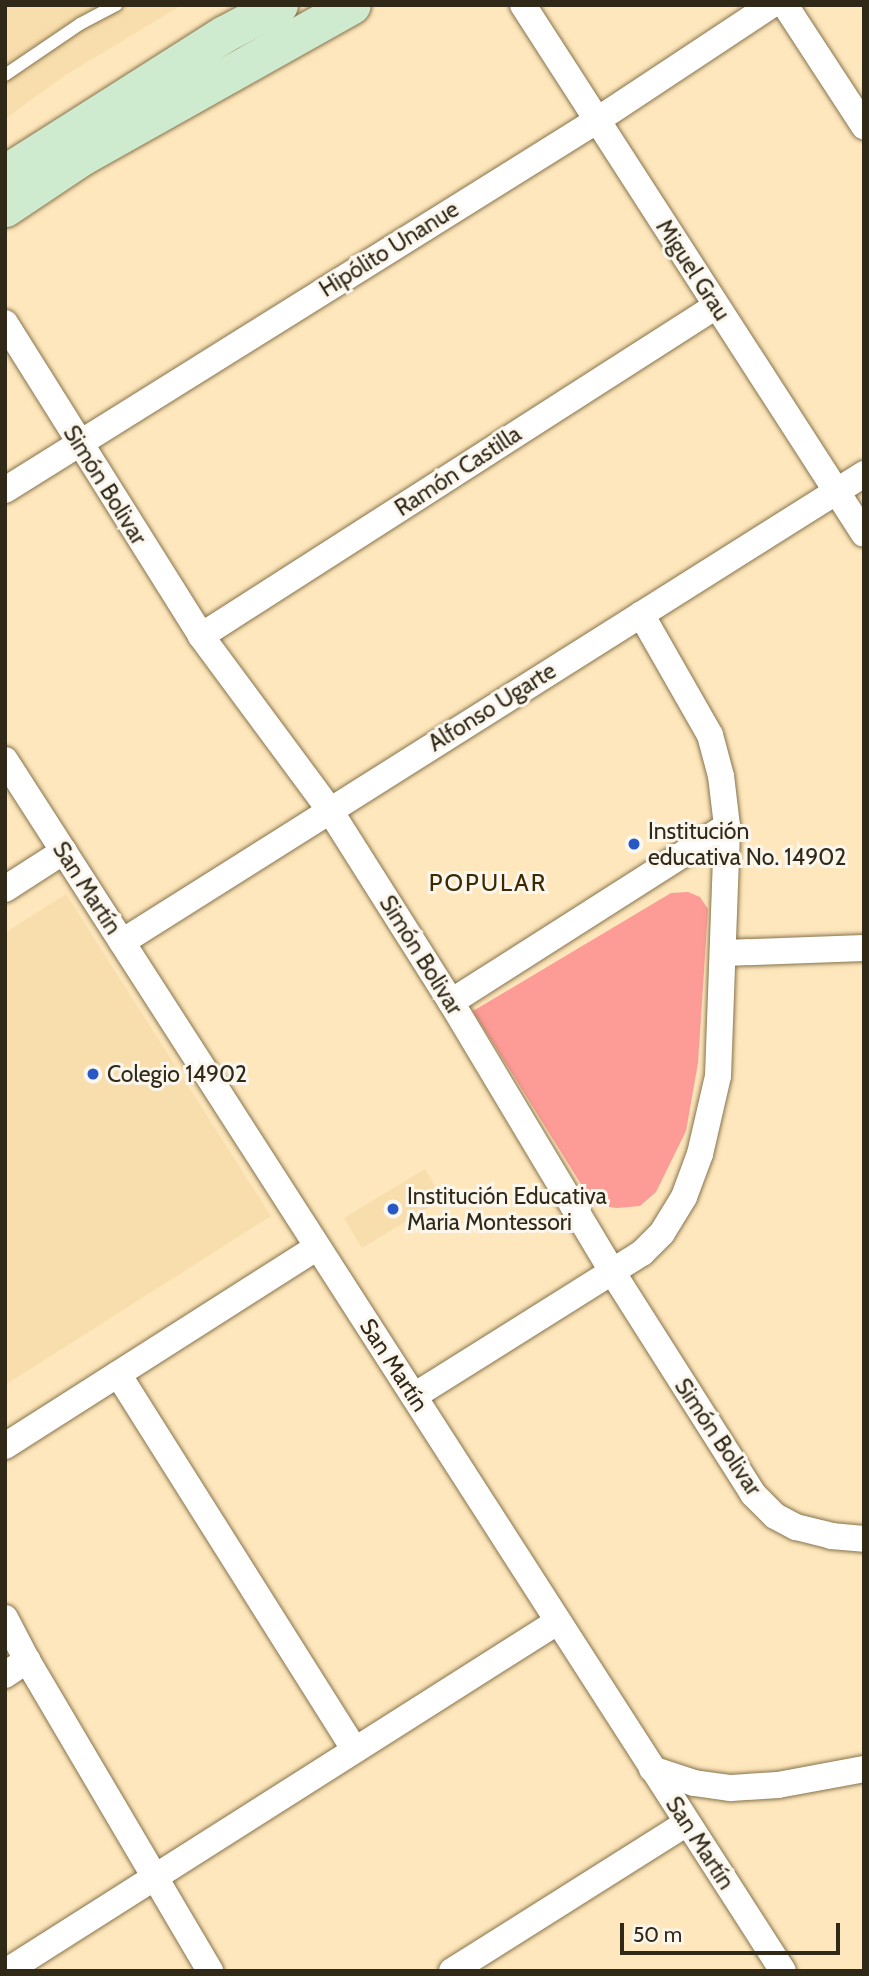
<!DOCTYPE html>
<html>
<head>
<meta charset="utf-8">
<style>
	body { margin:0 }
	#map { position:relative; width:869px; height:1976px; overflow:hidden; background:#fee7bc; font-family:Cabin,sans-serif }
	div>[style] { position:absolute }
	[style*='--x'] { left:calc(var(--x)*1px); top:calc(var(--y)*1px); width:calc(var(--w)*1px); rotate:calc(var(--a)*1deg) }
	.built>* { inset:0; background:#f8deac }
	.green>* { inset:0; background:#fd9b96 }
	.roads { filter:drop-shadow(0 0 2px #87734c) drop-shadow(0 0 2px #87734c) }
	.lane>* { height:12px; margin:-6px; padding:0 6px; transform-origin:6px; border-radius:6px; background:#fff }
	.street>* { height:26px; margin:-13px; padding:0 13px; transform-origin:13px; border-radius:13px; background:#fff }
	.secondary>* { height:37px; margin:-18.5px; padding:0 18.5px; transform-origin:18.5px; border-radius:18.5px; background:#cfebcf }
	.dots>* { width:19px; height:19px; translate:-50% -50%; box-sizing:border-box; border:4px solid #fbf7ee; border-radius:50% }
	span { translate:-50% -50%; white-space:nowrap; text-align:center; line-height:1.15; -webkit-text-stroke:6px #fbf7ee; paint-order:stroke }
	.street-label { font-size:23px; color:#312918 }
	.poi-label { font-size:23px; color:#312918 }
	.left { translate:0 -50%; text-align:left }
	.neighbourhood-label { font-size:24px; color:#3b2900; letter-spacing:2px }
	.frame { position:absolute; inset:0; border:7px solid #312918; pointer-events:none }
	.scale { position:absolute; left:620px; top:1923px; width:220px; height:32px; box-sizing:border-box; border:4px solid #312918; border-top:0; padding-left:9px; font-size:21px; line-height:24px; white-space:nowrap; color:#312918; -webkit-text-stroke:5px #fbf7ee; paint-order:stroke }
</style>
</head>
<body>
<div id="map">
	<div class="built">
		<div style="clip-path:polygon(5px 5px,182px 5px,64px 76px,5px 119px)"></div>
		<div style="clip-path:polygon(66px 894px,271px 1216px,5px 1385px,5px 933px)"></div>
		<div style="clip-path:polygon(425px 1169px,443px 1199px,362px 1248px,344px 1218px)"></div>
	</div>
	<div class="green">
		<div style="clip-path:polygon(688px 892px,700px 897px,708px 909px,698px 1063px,686px 1131px,656px 1192px,640px 1206px,617px 1208px,594px 1205px,473px 1011px,671px 893px)"></div>
	</div>
	<div class="roads">
		<div class="lane">
			<div style="--x:5;--y:75;--w:91;--a:-34.2"></div>
			<div style="--x:80;--y:24;--w:41;--a:-27.8"></div>
		</div>
		<div class="street">
			<div style="--x:523;--y:5;--w:629;--a:57.19"></div>
			<div style="--x:785;--y:5;--w:145;--a:56.9"></div>
			<div style="--x:5;--y:323;--w:369;--a:57.9"></div>
			<div style="--x:201;--y:636;--w:215;--a:53.5"></div>
			<div style="--x:329;--y:809;--w:228;--a:57.7"></div>
			<div style="--x:451;--y:1002;--w:316;--a:59.1"></div>
			<div style="--x:613;--y:1273;--w:262;--a:57.6"></div>
			<div style="--x:753;--y:1494;--w:31;--a:45"></div>
			<div style="--x:775;--y:1516;--w:24;--a:28"></div>
			<div style="--x:796;--y:1527;--w:36;--a:14"></div>
			<div style="--x:831;--y:1536;--w:33;--a:5"></div>
			<div style="--x:5;--y:490;--w:697;--a:-31.98"></div>
			<div style="--x:596;--y:121;--w:210;--a:-33.5"></div>
			<div style="--x:201;--y:636;--w:612;--a:-32.65"></div>
			<div style="--x:5;--y:760;--w:1439;--a:57.28"></div>
			<div style="--x:5;--y:889;--w:70;--a:-32.8"></div>
			<div style="--x:122;--y:942;--w:877;--a:-32.24"></div>
			<div style="--x:725;--y:953;--w:139;--a:-2.1"></div>
			<div style="--x:451;--y:1002;--w:327;--a:-32.5"></div>
			<div style="--x:118;--y:1374;--w:444;--a:57.8"></div>
			<div style="--x:414;--y:1396;--w:269;--a:-32.1"></div>
			<div style="--x:642;--y:1253;--w:28;--a:-45"></div>
			<div style="--x:662;--y:1233;--w:42;--a:-58.6"></div>
			<div style="--x:684;--y:1197;--w:46;--a:-69.6"></div>
			<div style="--x:700;--y:1154;--w:80;--a:-77"></div>
			<div style="--x:718;--y:1076;--w:250;--a:-87.9"></div>
			<div style="--x:727;--y:826;--w:50;--a:-96.8"></div>
			<div style="--x:721;--y:776;--w:42;--a:-105"></div>
			<div style="--x:710;--y:735;--w:139;--a:-119.7"></div>
			<div style="--x:5;--y:1446;--w:370;--a:-32.5"></div>
			<div style="--x:5;--y:1618;--w:47;--a:62.4"></div>
			<div style="--x:27;--y:1660;--w:361;--a:59.5"></div>
			<div style="--x:5;--y:1675;--w:27;--a:-34"></div>
			<div style="--x:652;--y:1769;--w:44;--a:18.4"></div>
			<div style="--x:694;--y:1783;--w:37;--a:8"></div>
			<div style="--x:731;--y:1788;--w:47;--a:-3.7"></div>
			<div style="--x:778;--y:1785;--w:87;--a:-10.5"></div>
			<div style="--x:7;--y:1971;--w:651;--a:-32.4"></div>
			<div style="--x:452;--y:1971;--w:278;--a:-32.2"></div>
		</div>
		<div class="secondary">
			<div style="--x:5;--y:173;--w:259;--a:-32.4"></div>
			<div style="--x:224;--y:34;--w:62;--a:-27.8"></div>
			<div style="--x:5;--y:208;--w:94;--a:-33.7"></div>
			<div style="--x:83;--y:156;--w:308;--a:-29.3"></div>
		</div>
	</div>
	<div class="dots">
		<div style="left:634px;top:844px;background:#2758c6"></div>
		<div style="left:93px;top:1074px;background:#2758c6"></div>
		<div style="left:393px;top:1209px;background:#2758c6"></div>
	</div>
	<div class="street-label">
		<span style="left:389px;top:249px;rotate:-32deg">Hipólito Unanue</span>
		<span style="left:693px;top:270px;rotate:57deg">Miguel Grau</span>
		<span style="left:458px;top:471px;rotate:-33deg">Ramón Castilla</span>
		<span style="left:105px;top:485px;rotate:58deg">Simón Bolivar</span>
		<span style="left:492px;top:707px;rotate:-32deg">Alfonso Ugarte</span>
		<span style="left:87px;top:888px;rotate:57deg">San Martín</span>
		<span style="left:421px;top:955px;rotate:58deg">Simón Bolivar</span>
		<span style="left:394px;top:1365px;rotate:57deg">San Martín</span>
		<span style="left:718px;top:1437px;rotate:56deg">Simón Bolivar</span>
		<span style="left:700px;top:1843px;rotate:57deg">San Martín</span>
	</div>
	<div class="poi-label">
		<span class="left" style="left:648px;top:844px">Institución<br>educativa No. 14902</span>
		<span class="left" style="left:107px;top:1074px">Colegio 14902</span>
		<span class="left" style="left:407px;top:1209px">Institución Educativa<br>Maria Montessori</span>
	</div>
	<div class="neighbourhood-label">
		<span style="left:488px;top:883px">POPULAR</span>
	</div>
	<div class="frame"></div>
	<div class="scale">50 m</div>
</div>
</body>
</html>
